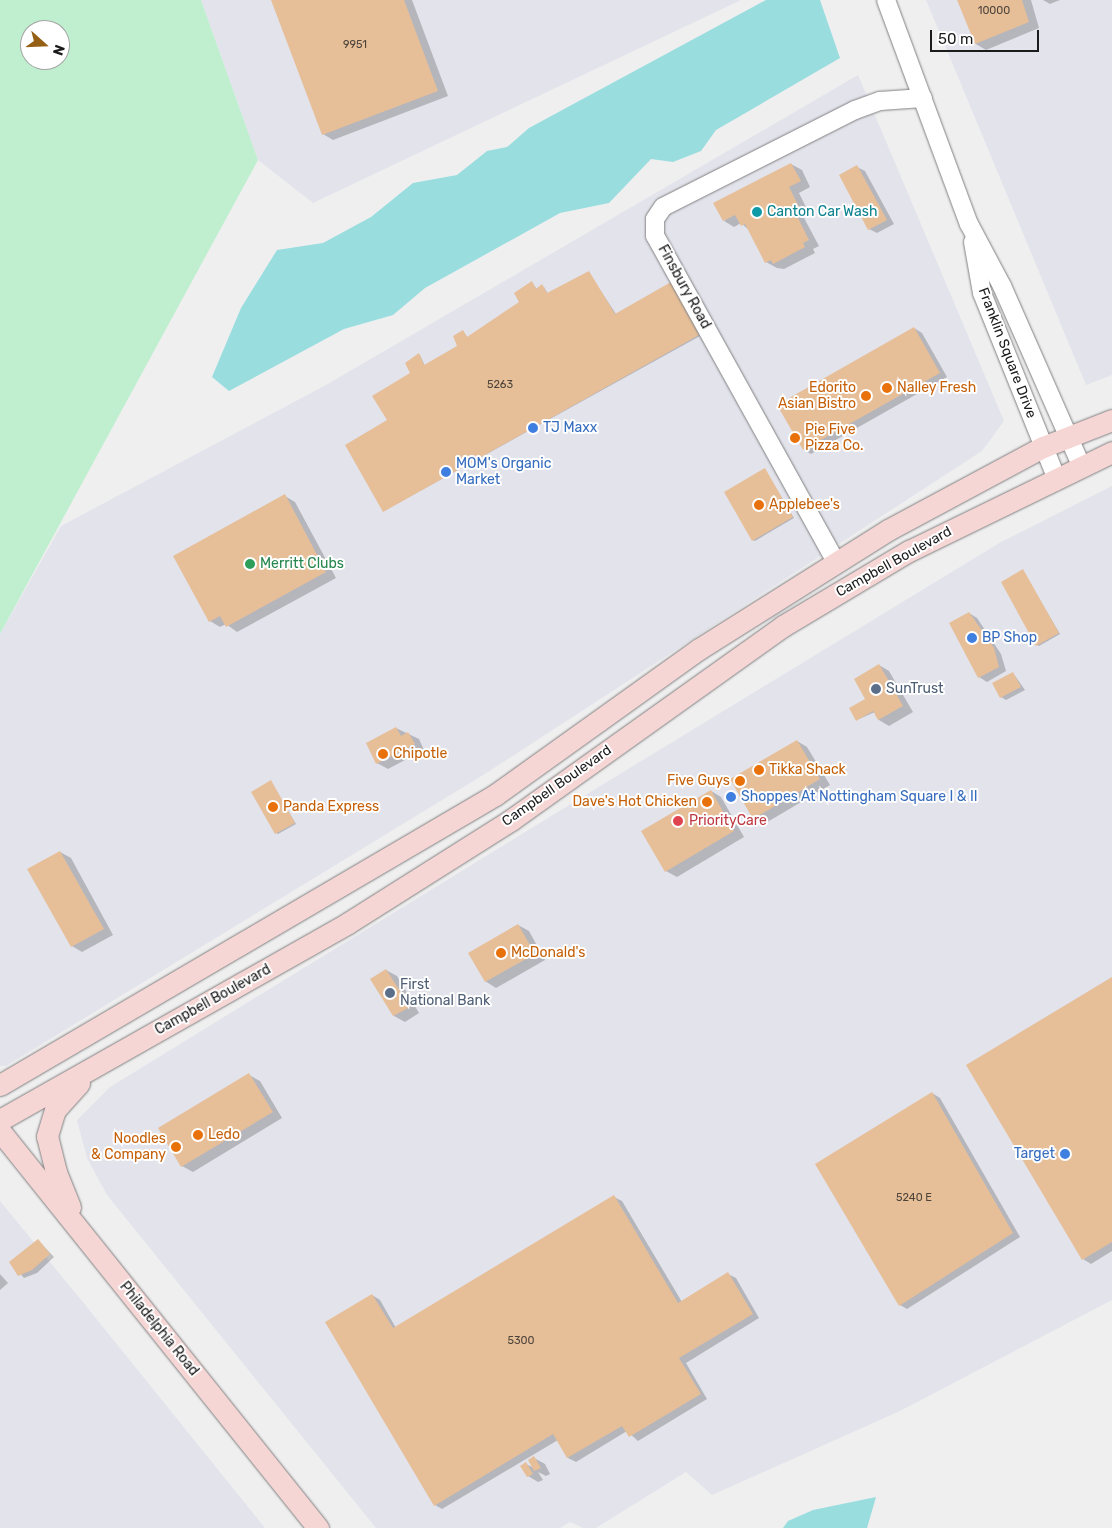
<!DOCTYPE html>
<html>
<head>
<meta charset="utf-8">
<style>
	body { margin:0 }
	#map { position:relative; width:1112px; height:1528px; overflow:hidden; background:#efeff0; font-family:Rubik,sans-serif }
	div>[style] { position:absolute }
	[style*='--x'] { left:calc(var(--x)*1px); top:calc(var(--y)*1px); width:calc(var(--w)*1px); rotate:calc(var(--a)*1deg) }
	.built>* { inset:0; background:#e3e3ec }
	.green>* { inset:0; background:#bfefcf }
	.water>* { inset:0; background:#99dddf }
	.shadow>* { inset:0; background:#0003 }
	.building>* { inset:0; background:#e6bf99 }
	.roads { filter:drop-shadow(0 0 1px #808081) drop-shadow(0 0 1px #808081) }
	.minor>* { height:18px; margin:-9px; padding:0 9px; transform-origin:9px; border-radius:9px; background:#fff }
	.major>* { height:21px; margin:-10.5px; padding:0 10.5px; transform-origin:10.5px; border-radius:10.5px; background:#f6d6d5 }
	.dots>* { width:14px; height:14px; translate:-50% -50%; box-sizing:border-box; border:2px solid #fff; border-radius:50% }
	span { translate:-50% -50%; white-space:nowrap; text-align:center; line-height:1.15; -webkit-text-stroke:4px #fff; paint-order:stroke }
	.number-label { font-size:11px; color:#4e443a }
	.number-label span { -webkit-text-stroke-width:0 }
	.culture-label { font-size:14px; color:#0d838f }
	.left { translate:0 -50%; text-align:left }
	.street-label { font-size:14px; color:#1b1b1b }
	.food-label { font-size:14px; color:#c56008 }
	.right { translate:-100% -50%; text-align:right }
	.shop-label { font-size:14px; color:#366cbe }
	.leisure-label { font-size:14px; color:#27864d }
	.service-label { font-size:14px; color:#4e5e75 }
	.health-label { font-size:14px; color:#be3a42 }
	.north { position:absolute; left:20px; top:20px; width:50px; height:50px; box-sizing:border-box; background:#fff; border:1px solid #a4a4a4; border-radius:50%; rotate:110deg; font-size:14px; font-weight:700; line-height:20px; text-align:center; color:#1b1b1b }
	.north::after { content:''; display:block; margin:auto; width:18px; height:22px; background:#956016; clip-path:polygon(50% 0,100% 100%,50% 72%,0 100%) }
	.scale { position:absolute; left:930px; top:30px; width:109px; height:22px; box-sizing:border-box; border:2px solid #1b1b1b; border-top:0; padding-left:6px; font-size:15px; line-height:18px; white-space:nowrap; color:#1b1b1b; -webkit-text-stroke:4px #fff; paint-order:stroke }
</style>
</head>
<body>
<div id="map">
	<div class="built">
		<div style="clip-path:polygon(201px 0,741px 0,313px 203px,258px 160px)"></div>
		<div style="clip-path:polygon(926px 0,1112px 0,1112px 375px,1086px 385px)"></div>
		<div style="clip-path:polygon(858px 75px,1004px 421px,982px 451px,488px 772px,6px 1066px,0 1066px,0 634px,61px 526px,326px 385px)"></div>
		<div style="clip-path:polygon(1112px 486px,1112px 1300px,900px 1411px,712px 1495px,686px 1472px,596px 1528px,583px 1528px,570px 1522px,560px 1528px,376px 1528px,107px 1195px,87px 1158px,77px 1120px,110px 1087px,574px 802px,1001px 542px)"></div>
		<div style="clip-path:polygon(0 1201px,82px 1301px,265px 1528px,0 1528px)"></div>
	</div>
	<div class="green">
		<div style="clip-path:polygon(evenodd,0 0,201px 0,258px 160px,0 634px,0 0,30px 30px,60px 30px,60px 60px,30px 60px,30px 30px)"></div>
	</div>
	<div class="water">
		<div style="clip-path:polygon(766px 0,820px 0,840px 58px,716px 130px,701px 151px,673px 162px,651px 159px,609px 203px,560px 213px,425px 288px,393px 315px,344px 329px,229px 391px,212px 377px,241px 308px,277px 250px,323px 243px,371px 217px,413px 183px,457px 175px,487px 151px,507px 147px,529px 128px)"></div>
		<div style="clip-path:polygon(876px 1497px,867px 1528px,783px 1528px,788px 1521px,813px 1510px)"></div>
	</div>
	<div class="shadow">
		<div style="clip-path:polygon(272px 0,412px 0,448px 96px,333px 140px,323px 134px)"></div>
		<div style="clip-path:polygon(959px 0,1031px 0,1039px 28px,986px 50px,976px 44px)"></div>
		<div style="clip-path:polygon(1043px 0,1060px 0,1050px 4px)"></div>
		<div style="clip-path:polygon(791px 164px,802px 170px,810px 187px,799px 193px,809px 213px,803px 216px,819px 246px,813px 249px,815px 253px,784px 269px,777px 268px,766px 262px,749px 230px,741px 223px,734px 227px,724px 221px)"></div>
		<div style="clip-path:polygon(857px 167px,865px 171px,894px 224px,877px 233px,869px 229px)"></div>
		<div style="clip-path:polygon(589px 273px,616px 314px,673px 284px,700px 336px,384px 511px,388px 421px,420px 355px,425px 366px,459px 346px,463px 331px,468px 338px,520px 302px,532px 283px,537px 289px,544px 287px,548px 294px)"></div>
		<div style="clip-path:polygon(914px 328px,922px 333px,947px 377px,811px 454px,804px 450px)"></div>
		<div style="clip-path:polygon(765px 470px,794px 518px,755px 541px,753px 540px)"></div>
		<div style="clip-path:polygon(285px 496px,295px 502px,336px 578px,237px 632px,226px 624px,220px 627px,210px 621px)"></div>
		<div style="clip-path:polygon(1023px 571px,1060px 634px,1039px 646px,1037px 645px)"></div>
		<div style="clip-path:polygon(969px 613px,977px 618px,1001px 654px,1006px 671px,987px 682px,979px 677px)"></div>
		<div style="clip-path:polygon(879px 665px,889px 671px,913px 712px,889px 726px,879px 720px,875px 712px,857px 720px,869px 703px)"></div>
		<div style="clip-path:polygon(1013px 673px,1025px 690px,1006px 700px,1001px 697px)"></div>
		<div style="clip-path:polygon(396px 728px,419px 739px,424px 750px,388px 769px,377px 763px)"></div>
		<div style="clip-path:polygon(797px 741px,807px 747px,830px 785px,764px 824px,754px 818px)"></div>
		<div style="clip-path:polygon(271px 782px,296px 824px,278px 834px,276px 833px)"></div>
		<div style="clip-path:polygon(711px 791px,721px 797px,744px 837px,677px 877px,666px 871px)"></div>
		<div style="clip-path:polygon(60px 852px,71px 858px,113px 935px,82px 952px,72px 946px)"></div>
		<div style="clip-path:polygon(518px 925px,529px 931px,545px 960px,496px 988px,485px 981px)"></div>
		<div style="clip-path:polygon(386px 970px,397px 976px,419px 1013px,405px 1022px,394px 1016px,372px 979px)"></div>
		<div style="clip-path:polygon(1112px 979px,1112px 1251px,1091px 1264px,1083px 1259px,968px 1065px)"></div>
		<div style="clip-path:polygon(249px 1075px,260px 1081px,282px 1118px,193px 1172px,182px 1166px,160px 1129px)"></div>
		<div style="clip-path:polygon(932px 1093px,940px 1098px,1020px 1237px,907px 1309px,900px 1305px)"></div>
		<div style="clip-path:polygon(614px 1197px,622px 1201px,682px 1302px,728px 1274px,736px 1278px,759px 1318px,686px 1363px,707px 1399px,638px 1441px,627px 1431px,576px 1462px,568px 1458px,558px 1440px,442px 1509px,435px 1505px,372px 1295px,380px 1300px,396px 1328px)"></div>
		<div style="clip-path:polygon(39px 1241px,54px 1257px,37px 1273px,24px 1278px,11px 1263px)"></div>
		<div style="clip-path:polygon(0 1274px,8px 1283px,0 1290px)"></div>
		<div style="clip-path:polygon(534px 1458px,545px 1464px,550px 1474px,546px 1476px,538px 1472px,543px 1480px,538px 1482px,528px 1476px,526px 1464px,534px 1468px)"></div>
	</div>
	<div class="building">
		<div style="clip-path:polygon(271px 0,404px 0,438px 91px,322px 135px)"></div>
		<div style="clip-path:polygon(957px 0,1022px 0,1029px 22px,975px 44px)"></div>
		<div style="clip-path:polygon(791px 163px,801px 181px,789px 187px,799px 207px,794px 210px,809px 240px,803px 243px,805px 247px,773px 264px,771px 260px,765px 263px,745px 224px,741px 226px,735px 215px,723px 221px,713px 203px)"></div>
		<div style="clip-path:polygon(857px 165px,887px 220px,868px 230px,839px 175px)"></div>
		<div style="clip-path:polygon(589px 271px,615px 314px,671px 282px,699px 335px,383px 512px,345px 445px,387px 420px,372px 396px,410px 373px,405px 363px,419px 353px,424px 365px,457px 346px,453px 336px,463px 330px,467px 337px,519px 302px,514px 293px,532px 281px,536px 289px,542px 284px,547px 293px)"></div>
		<div style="clip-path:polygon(914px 327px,940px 373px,803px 450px,777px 405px)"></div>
		<div style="clip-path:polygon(765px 468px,793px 517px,752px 541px,724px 492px)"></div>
		<div style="clip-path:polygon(285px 494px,326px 572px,226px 627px,220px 616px,209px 622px,173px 556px)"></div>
		<div style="clip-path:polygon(1023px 569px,1059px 633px,1036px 646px,1001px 582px)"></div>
		<div style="clip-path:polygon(969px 612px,994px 648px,999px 667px,978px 678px,949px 623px)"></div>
		<div style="clip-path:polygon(879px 664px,903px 706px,878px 720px,873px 711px,856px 721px,849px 708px,865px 699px,854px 679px)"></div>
		<div style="clip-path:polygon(1013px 672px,1021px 687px,1000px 698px,992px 683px)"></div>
		<div style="clip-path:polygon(396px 727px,401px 736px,408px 732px,415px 744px,376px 764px,366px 743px)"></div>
		<div style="clip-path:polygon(797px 740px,820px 779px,753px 819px,730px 779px)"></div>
		<div style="clip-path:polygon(271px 780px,295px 823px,275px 834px,251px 792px)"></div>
		<div style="clip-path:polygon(711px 790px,734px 831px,665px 872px,641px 831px)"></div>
		<div style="clip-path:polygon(60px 851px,104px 929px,71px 947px,27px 869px)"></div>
		<div style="clip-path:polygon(518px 924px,535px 954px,485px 982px,468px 953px)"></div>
		<div style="clip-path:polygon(386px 969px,410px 1007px,393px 1016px,370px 979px)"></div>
		<div style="clip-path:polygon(1112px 977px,1112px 1242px,1082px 1260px,966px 1065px)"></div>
		<div style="clip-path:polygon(249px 1073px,273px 1112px,181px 1167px,158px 1128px)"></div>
		<div style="clip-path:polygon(932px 1092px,1013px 1233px,899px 1306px,815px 1164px)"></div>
		<div style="clip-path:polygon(614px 1195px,678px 1303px,728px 1272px,753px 1314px,679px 1358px,701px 1394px,629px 1437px,622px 1426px,567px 1458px,553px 1434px,434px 1506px,325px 1322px,372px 1294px,393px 1328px)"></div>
		<div style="clip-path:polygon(38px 1239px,50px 1254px,32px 1270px,18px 1276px,9px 1262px)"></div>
		<div style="clip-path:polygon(534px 1456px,541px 1468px,534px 1471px,528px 1460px)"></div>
		<div style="clip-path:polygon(526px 1462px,533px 1474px,527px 1477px,520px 1466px)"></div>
	</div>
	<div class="roads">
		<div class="minor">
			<div style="--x:886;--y:0;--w:239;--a:69.7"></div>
			<div style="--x:969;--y:224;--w:70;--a:62"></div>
			<div style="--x:1002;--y:286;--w:196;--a:66.2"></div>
			<div style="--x:973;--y:242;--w:52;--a:80"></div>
			<div style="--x:982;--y:293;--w:198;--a:68.1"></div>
			<div style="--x:836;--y:562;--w:373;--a:-119"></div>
			<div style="--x:655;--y:236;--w:17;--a:-90"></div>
			<div style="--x:655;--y:219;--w:14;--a:-56"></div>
			<div style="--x:663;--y:207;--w:215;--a:-26.8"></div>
			<div style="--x:855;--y:110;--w:27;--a:-20"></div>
			<div style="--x:880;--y:101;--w:43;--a:-4"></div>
		</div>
		<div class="major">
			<div style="--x:0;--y:1085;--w:574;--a:-30.36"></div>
			<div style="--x:495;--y:795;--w:251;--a:-35.6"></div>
			<div style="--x:699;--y:649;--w:223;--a:-32.2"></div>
			<div style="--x:888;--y:530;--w:176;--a:-28.2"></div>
			<div style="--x:1043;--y:447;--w:74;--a:-21.4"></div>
			<div style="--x:0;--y:1120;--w:400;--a:-29.5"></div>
			<div style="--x:348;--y:923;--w:193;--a:-32.3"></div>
			<div style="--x:511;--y:820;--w:334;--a:-35.5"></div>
			<div style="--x:783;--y:626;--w:147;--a:-30.8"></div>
			<div style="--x:909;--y:551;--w:226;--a:-26"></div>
			<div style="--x:0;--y:1131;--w:509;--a:51.31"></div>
			<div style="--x:70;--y:1207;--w:38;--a:-112"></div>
			<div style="--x:56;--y:1172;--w:37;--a:-104"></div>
			<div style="--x:47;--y:1136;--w:27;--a:-73"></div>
			<div style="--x:55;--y:1110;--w:36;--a:-48"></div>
		</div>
	</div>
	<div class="dots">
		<div style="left:757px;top:212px;background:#0f9aa8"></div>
		<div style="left:887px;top:388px;background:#e8710a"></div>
		<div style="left:866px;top:396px;background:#e8710a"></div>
		<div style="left:533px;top:428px;background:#3f7fe0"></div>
		<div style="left:795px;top:438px;background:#e8710a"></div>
		<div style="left:446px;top:472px;background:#3f7fe0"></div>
		<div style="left:759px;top:505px;background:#e8710a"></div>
		<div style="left:250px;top:564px;background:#2e9e5b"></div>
		<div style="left:972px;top:638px;background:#3f7fe0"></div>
		<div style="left:876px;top:689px;background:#5c6f8a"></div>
		<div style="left:383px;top:754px;background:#e8710a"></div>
		<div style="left:759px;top:770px;background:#e8710a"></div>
		<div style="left:740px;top:781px;background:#e8710a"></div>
		<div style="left:731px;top:797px;background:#3f7fe0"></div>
		<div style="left:707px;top:802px;background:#e8710a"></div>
		<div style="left:273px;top:807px;background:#e8710a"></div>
		<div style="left:678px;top:821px;background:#e0444e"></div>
		<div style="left:501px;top:953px;background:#e8710a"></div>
		<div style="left:390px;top:993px;background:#5c6f8a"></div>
		<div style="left:198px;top:1135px;background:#e8710a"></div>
		<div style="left:176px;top:1147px;background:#e8710a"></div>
		<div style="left:1065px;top:1154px;background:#3f7fe0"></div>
	</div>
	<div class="number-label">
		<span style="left:994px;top:11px">10000</span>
		<span style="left:355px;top:45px">9951</span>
		<span style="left:500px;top:385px">5263</span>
		<span style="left:914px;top:1198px">5240 E</span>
		<span style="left:521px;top:1341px">5300</span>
	</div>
	<div class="culture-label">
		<span class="left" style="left:767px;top:212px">Canton Car Wash</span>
	</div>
	<div class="street-label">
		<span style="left:684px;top:287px;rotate:61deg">Finsbury Road</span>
		<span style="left:1007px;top:353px;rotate:69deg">Franklin Square Drive</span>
		<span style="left:894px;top:562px;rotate:-29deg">Campbell Boulevard</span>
		<span style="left:557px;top:786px;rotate:-35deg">Campbell Boulevard</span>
		<span style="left:213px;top:1000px;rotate:-29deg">Campbell Boulevard</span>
		<span style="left:159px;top:1329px;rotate:51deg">Philadelphia Road</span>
	</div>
	<div class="food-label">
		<span class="right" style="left:856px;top:396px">Edorito<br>Asian Bistro</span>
		<span class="left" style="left:897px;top:388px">Nalley Fresh</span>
		<span class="left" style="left:805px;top:438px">Pie Five<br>Pizza Co.</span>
		<span class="left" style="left:769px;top:505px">Applebee's</span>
		<span class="left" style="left:393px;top:754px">Chipotle</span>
		<span class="left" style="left:769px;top:770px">Tikka Shack</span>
		<span class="right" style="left:730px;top:781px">Five Guys</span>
		<span class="right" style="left:697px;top:802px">Dave's Hot Chicken</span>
		<span class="left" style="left:283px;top:807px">Panda Express</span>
		<span class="left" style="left:511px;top:953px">McDonald's</span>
		<span class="left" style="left:208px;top:1135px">Ledo</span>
		<span class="right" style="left:166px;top:1147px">Noodles<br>&amp; Company</span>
	</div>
	<div class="shop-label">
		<span class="left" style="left:543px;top:428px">TJ Maxx</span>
		<span class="left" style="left:456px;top:472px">MOM's Organic<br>Market</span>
		<span class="left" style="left:982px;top:638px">BP Shop</span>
		<span class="left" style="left:741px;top:797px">Shoppes At Nottingham Square I &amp; II</span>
		<span class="right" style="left:1055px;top:1154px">Target</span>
	</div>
	<div class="leisure-label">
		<span class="left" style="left:260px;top:564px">Merritt Clubs</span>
	</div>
	<div class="service-label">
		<span class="left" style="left:886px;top:689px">SunTrust</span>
		<span class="left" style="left:400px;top:993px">First<br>National Bank</span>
	</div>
	<div class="health-label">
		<span class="left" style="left:689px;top:821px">PriorityCare</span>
	</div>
	<div class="north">N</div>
	<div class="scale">50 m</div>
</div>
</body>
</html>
